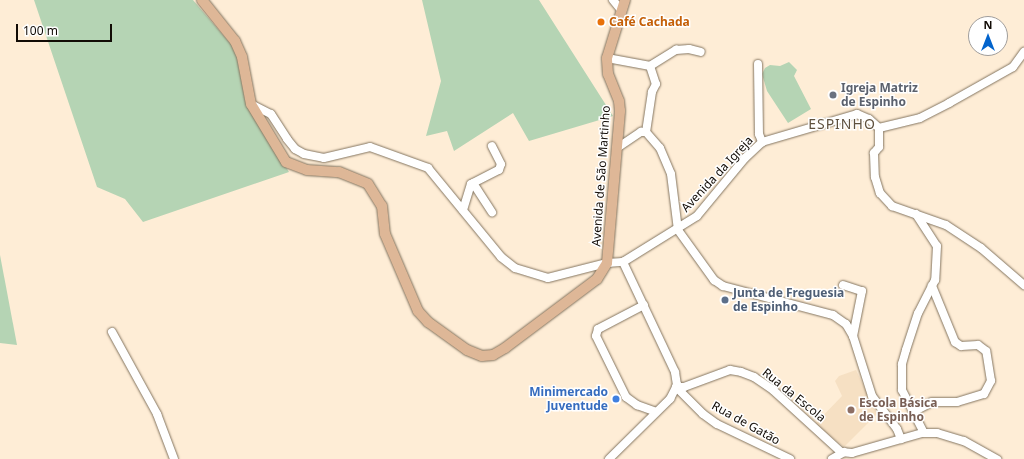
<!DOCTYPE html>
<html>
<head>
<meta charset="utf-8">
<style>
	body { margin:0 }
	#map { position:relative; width:1024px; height:459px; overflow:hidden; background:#feedd6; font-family:"Noto Sans",sans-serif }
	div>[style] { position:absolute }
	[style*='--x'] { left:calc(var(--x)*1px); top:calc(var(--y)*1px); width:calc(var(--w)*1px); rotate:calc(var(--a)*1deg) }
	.built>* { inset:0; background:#f6e0c3 }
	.green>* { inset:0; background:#b5d4b4 }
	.roads { filter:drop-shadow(0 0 1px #847560) drop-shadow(0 0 1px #847560) }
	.minor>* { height:8px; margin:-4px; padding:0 4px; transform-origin:4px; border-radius:4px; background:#fff }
	.major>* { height:10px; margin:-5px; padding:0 5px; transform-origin:5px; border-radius:5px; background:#deb797 }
	.dots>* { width:11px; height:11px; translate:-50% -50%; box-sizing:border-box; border:2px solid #fff; border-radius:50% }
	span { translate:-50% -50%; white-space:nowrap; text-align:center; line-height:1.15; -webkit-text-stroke:3px #fff; paint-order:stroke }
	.food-label { font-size:12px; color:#c56008; font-weight:700 }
	.left { translate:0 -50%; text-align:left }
	.worship-label { font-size:12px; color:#5b616d; font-weight:700 }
	.street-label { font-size:12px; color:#110b05 }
	.service-label { font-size:12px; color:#4e5e75; font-weight:700 }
	.shop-label { font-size:12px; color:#366cbe; font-weight:700 }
	.right { translate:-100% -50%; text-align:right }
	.education-label { font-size:12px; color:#785e54; font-weight:700 }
	.quarter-label { font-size:14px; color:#5f513e; letter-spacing:1px }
	.north { position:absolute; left:968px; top:16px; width:40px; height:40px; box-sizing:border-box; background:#fff; border:1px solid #a09d9b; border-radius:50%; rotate:0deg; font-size:11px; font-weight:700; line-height:16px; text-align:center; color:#110b05 }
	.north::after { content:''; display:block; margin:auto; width:14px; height:18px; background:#0364cc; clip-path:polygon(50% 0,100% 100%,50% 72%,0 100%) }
	.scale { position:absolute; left:16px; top:24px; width:96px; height:18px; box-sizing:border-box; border:2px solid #110b05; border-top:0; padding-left:5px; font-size:12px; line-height:14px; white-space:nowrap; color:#110b05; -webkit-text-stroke:3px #fff; paint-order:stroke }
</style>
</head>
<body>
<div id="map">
	<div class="built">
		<div style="clip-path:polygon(856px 370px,877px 414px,844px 447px,815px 424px,842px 396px,835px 381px,839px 376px)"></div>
	</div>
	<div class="green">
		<div style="clip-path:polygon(34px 0,193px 0,235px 49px,253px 114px,289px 172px,143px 222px,125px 199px,97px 187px)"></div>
		<div style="clip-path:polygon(422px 0,539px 0,613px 116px,529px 141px,513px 113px,454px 151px,447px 131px,426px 136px,441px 81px)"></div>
		<div style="clip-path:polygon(789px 62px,797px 70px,794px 76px,811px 109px,788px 123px,767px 91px,762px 74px,765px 68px,770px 65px,780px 66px)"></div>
		<div style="clip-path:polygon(0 255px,17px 345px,0 343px)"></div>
	</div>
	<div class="roads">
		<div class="minor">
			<div style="--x:613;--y:0;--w:13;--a:51"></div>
			<div style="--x:607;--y:58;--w:44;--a:10.5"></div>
			<div style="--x:650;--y:66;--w:31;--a:-32"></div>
			<div style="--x:676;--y:50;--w:13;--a:-4"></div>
			<div style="--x:689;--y:49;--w:12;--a:14"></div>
			<div style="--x:758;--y:64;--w:70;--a:89.2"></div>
			<div style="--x:759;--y:134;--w:9;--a:69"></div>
			<div style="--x:650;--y:66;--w:19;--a:72"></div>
			<div style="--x:656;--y:84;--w:9;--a:117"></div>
			<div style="--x:652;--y:92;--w:40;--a:98.5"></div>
			<div style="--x:646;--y:132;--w:21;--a:49"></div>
			<div style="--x:660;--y:148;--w:28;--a:67"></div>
			<div style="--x:671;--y:174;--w:56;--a:82.9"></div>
			<div style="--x:678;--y:230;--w:62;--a:54.2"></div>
			<div style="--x:714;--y:280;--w:11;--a:34"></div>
			<div style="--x:723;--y:286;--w:114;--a:14.8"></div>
			<div style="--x:833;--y:315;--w:16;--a:35"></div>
			<div style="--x:846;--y:324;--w:14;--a:60"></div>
			<div style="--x:853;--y:336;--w:63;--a:72.4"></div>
			<div style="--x:872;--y:396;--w:41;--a:52.9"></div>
			<div style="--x:897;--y:429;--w:11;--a:68"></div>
			<div style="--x:251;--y:104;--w:22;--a:27"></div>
			<div style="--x:271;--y:114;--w:30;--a:57"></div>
			<div style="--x:287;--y:139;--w:13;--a:51"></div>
			<div style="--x:295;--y:149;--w:10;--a:29"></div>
			<div style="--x:304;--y:154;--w:20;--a:11"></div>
			<div style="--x:324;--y:158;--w:47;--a:-13.4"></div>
			<div style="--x:370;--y:147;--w:62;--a:19.9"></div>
			<div style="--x:428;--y:168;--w:115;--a:50.6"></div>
			<div style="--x:501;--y:257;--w:18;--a:38"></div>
			<div style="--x:515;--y:268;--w:34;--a:17"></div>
			<div style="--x:548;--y:278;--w:61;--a:-14.3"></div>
			<div style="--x:607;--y:263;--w:16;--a:-4"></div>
			<div style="--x:879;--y:128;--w:19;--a:90"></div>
			<div style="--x:879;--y:147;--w:8;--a:130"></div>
			<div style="--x:874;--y:153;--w:24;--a:88"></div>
			<div style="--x:875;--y:177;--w:17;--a:73"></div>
			<div style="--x:880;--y:193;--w:18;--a:47"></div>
			<div style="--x:892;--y:206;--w:57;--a:19.4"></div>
			<div style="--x:946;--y:225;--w:42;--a:33.3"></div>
			<div style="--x:981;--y:248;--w:57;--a:40.7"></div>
			<div style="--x:879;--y:128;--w:42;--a:-13.7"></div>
			<div style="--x:920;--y:118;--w:33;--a:-27"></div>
			<div style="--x:949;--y:103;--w:73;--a:-29.4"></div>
			<div style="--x:1013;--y:67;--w:19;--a:-54"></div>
			<div style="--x:617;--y:148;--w:29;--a:-34"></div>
			<div style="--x:641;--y:132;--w:5;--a:0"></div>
			<div style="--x:473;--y:183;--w:35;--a:57"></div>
			<div style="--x:463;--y:210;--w:27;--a:-73"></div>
			<div style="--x:471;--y:184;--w:31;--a:-27"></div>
			<div style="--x:499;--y:170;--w:6;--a:-72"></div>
			<div style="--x:501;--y:164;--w:20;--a:-117"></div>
			<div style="--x:916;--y:214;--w:38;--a:57"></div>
			<div style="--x:937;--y:246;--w:34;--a:93"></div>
			<div style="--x:935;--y:280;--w:37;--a:117"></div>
			<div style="--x:918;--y:313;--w:39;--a:108"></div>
			<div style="--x:906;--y:350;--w:15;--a:106"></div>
			<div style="--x:902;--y:364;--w:26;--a:90"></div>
			<div style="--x:902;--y:390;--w:48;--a:62.9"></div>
			<div style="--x:623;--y:262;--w:87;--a:-31.9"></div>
			<div style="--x:697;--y:216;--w:75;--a:-50.4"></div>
			<div style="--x:745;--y:158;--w:23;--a:-43"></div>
			<div style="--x:762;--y:142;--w:99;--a:-16.4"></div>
			<div style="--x:857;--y:114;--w:13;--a:23"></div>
			<div style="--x:869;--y:119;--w:13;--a:42"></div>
			<div style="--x:843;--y:285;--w:20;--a:18"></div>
			<div style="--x:862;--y:291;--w:46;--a:101.3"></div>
			<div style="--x:644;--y:305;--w:52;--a:152.4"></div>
			<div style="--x:598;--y:329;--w:7;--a:106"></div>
			<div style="--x:596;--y:336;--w:68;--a:63.8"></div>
			<div style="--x:626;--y:397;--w:14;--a:36"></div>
			<div style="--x:637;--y:405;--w:20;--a:20"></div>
			<div style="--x:112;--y:332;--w:94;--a:61.2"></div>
			<div style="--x:157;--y:414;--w:48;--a:69.3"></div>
			<div style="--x:676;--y:387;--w:8;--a:0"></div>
			<div style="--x:684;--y:387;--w:49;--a:-20.3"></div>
			<div style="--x:730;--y:370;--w:11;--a:10"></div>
			<div style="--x:741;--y:372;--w:14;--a:21"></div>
			<div style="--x:754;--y:377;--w:23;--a:34"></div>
			<div style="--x:773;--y:390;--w:92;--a:42.4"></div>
			<div style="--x:841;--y:452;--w:11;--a:5"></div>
			<div style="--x:852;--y:453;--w:73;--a:-15.9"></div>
			<div style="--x:922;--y:433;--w:15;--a:0"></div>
			<div style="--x:937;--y:433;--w:28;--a:17"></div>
			<div style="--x:964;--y:441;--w:38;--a:29"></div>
			<div style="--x:676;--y:387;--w:38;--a:45"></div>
			<div style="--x:703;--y:414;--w:17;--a:36"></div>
			<div style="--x:717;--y:424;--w:81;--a:25.6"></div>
			<div style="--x:913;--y:412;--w:21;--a:-28"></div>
			<div style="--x:932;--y:402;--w:25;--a:0"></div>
			<div style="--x:957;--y:402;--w:28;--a:-17"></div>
			<div style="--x:984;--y:394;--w:15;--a:-62"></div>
			<div style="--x:991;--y:381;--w:30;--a:-99"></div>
			<div style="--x:986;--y:351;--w:10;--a:-143"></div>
			<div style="--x:978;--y:345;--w:17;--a:177"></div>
			<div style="--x:961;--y:346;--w:7;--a:-146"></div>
			<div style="--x:955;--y:342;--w:61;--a:-112.3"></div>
			<div style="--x:609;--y:459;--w:86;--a:-44.5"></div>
			<div style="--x:670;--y:399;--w:16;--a:-63"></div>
			<div style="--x:677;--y:385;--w:13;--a:-99"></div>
			<div style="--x:675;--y:372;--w:122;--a:-115.3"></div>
			<div style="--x:832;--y:459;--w:14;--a:-30"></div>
		</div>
		<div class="major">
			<div style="--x:202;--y:0;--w:53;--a:51.2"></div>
			<div style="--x:235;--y:41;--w:17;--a:66"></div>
			<div style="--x:242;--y:57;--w:48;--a:79.2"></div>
			<div style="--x:251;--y:104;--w:68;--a:58.9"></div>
			<div style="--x:286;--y:162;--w:22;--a:21"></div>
			<div style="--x:307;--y:170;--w:32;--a:4"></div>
			<div style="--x:339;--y:172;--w:31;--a:22"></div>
			<div style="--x:368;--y:184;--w:26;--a:58"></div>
			<div style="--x:382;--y:206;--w:28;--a:84"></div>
			<div style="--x:385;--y:234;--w:84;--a:66.8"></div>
			<div style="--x:418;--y:311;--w:15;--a:48"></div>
			<div style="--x:428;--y:322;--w:48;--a:35.7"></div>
			<div style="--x:467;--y:350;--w:16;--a:22"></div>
			<div style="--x:482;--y:356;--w:11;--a:-5"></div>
			<div style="--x:493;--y:355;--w:14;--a:-30"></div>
			<div style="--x:505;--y:348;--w:115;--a:-36.9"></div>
			<div style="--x:597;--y:279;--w:19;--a:-58"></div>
			<div style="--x:607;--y:263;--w:153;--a:-85.1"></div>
			<div style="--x:620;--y:111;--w:10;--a:-96"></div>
			<div style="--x:619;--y:101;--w:29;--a:-112"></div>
			<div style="--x:608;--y:74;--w:16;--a:-94"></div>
			<div style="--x:607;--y:58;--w:61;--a:-72.8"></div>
		</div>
	</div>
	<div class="dots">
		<div style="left:601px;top:22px;background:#e8710a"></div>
		<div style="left:833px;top:95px;background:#6b7280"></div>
		<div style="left:725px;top:300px;background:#5c6f8a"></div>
		<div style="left:616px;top:399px;background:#3f7fe0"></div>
		<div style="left:851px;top:410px;background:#8d6e63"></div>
	</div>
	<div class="food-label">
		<span class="left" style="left:609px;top:22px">Café Cachada</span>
	</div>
	<div class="worship-label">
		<span class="left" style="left:841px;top:95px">Igreja Matriz<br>de Espinho</span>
	</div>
	<div class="street-label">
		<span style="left:717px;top:174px;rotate:-47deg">Avenida da Igreja</span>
		<span style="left:601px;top:176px;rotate:-86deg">Avenida de São Martinho</span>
		<span style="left:794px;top:395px;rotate:39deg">Rua da Escola</span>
		<span style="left:746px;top:423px;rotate:29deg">Rua de Gatão</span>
	</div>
	<div class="service-label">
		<span class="left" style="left:733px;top:300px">Junta de Freguesia<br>de Espinho</span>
	</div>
	<div class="shop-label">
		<span class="right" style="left:608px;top:399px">Minimercado<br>Juventude</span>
	</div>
	<div class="education-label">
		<span class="left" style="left:859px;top:410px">Escola Básica<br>de Espinho</span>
	</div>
	<div class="quarter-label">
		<span style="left:842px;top:124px">ESPINHO</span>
	</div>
	<div class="north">N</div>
	<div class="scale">100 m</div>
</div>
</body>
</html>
